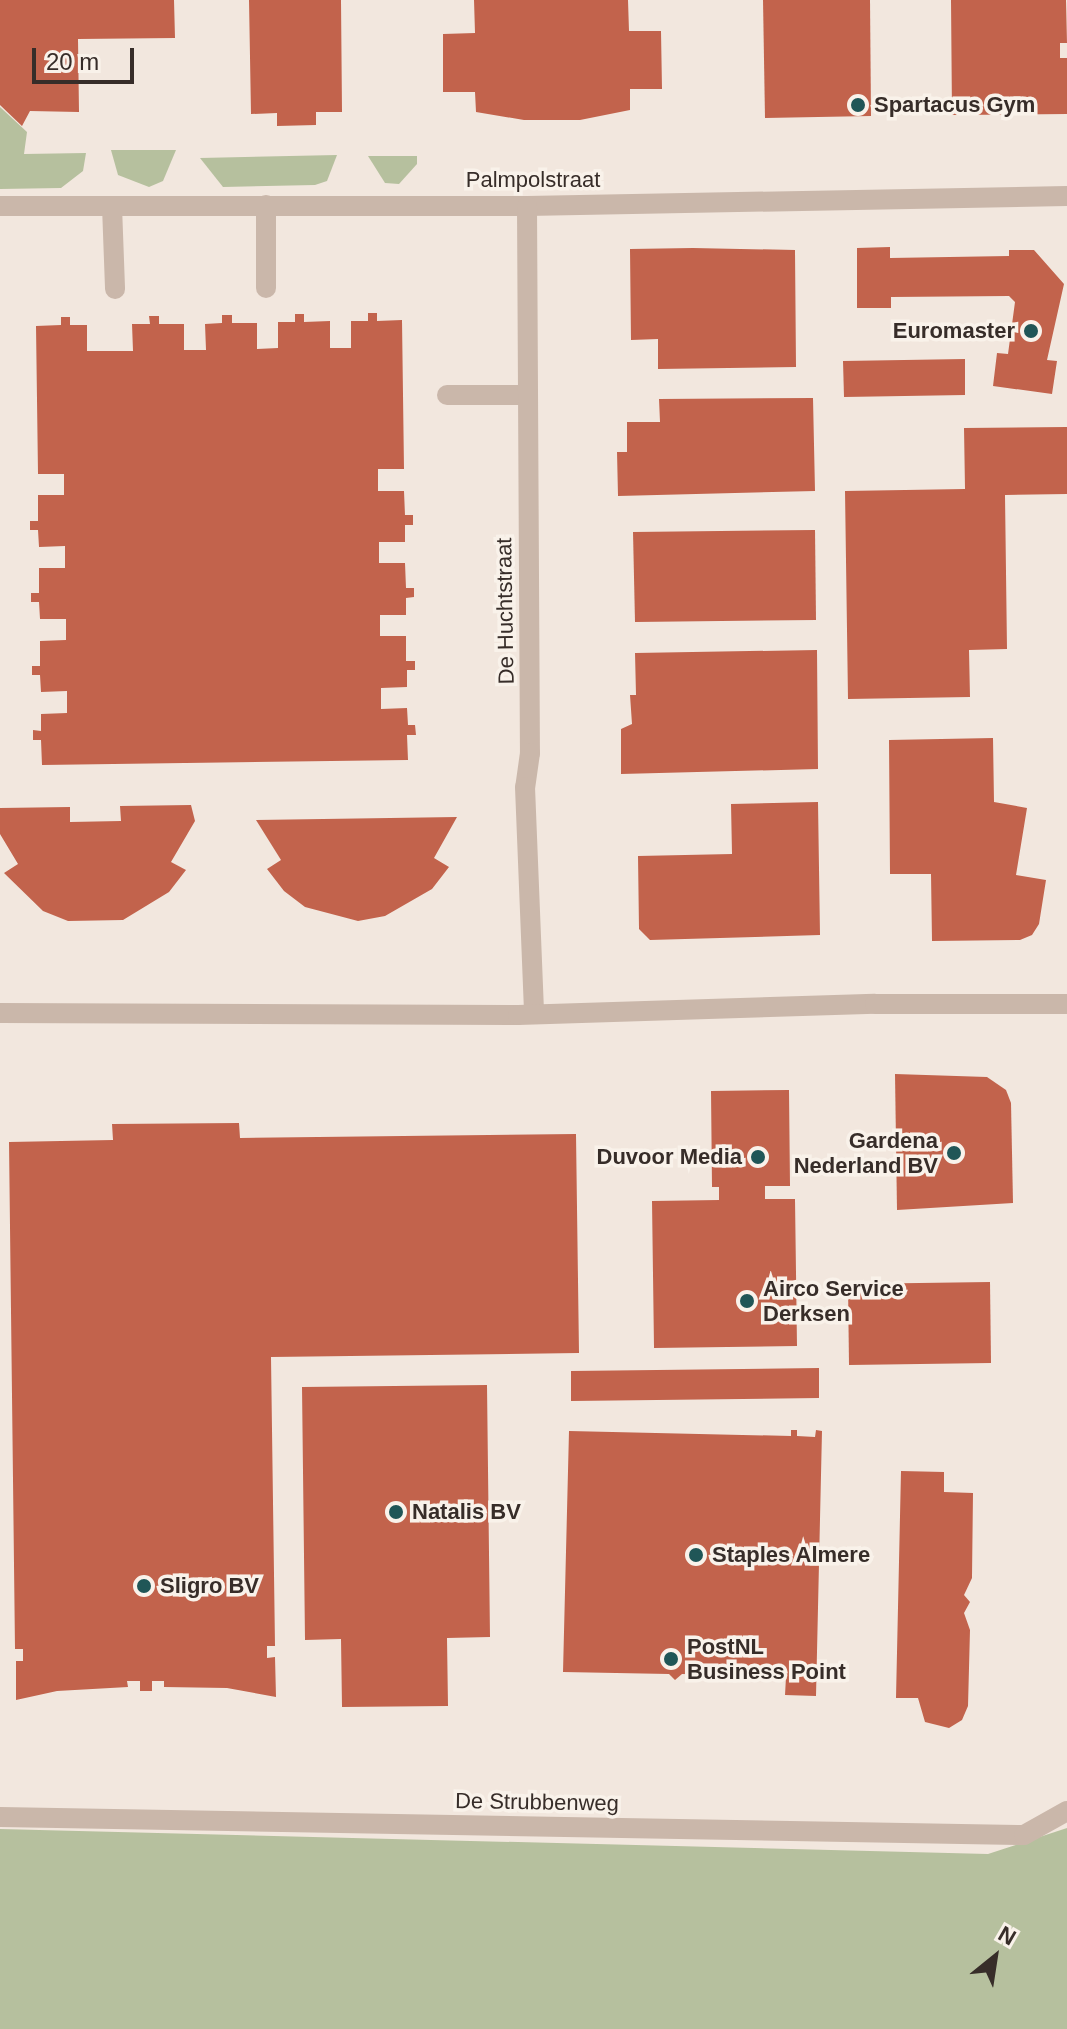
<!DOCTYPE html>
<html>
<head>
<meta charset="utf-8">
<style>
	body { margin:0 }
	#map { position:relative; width:1067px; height:2029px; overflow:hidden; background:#f2e7de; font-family:Arial,sans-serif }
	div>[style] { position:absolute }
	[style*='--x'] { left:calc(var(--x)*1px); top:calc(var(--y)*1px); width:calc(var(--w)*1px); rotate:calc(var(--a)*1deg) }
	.green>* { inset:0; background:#b6c09e }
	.building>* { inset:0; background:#c2634c }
	.lane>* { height:20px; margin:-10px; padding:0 10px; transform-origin:10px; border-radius:10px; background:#cab7aa }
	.street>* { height:20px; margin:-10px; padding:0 10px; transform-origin:10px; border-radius:10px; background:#cab7aa }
	.dots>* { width:22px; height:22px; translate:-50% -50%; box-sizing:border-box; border:4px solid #f9f2ea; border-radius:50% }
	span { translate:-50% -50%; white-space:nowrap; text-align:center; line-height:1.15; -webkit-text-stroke:7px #f9f2ea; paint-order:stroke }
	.poi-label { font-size:22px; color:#372d29; font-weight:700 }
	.left { translate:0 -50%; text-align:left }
	.right { translate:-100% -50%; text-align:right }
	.street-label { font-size:22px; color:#372d29 }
	.north { position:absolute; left:955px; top:1917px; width:80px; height:80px; -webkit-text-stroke:6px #f9f2ea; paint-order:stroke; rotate:30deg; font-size:22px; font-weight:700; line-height:32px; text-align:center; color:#372d29 }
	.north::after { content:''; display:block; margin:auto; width:28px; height:36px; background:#372d29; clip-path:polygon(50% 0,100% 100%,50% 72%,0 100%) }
	.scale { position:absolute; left:32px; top:48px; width:102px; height:36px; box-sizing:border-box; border:4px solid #372d29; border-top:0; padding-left:10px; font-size:24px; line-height:28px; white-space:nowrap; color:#372d29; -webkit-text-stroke:6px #f9f2ea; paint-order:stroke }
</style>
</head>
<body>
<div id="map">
	<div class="green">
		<div style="clip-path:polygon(0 107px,27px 132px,24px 154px,86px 153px,83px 171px,61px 188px,0 189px)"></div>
		<div style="clip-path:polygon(111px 150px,176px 150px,163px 181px,149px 187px,118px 175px)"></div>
		<div style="clip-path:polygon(337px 155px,327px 181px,315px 185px,223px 187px,200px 158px)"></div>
		<div style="clip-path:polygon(368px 156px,417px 156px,417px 164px,399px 184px,385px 183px)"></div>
		<div style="clip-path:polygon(1067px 1828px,1067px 2029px,0 2029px,0 1829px,988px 1854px)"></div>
	</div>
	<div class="building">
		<div style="clip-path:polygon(0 0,174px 0,175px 38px,78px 39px,79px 112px,30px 111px,22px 126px,0 105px)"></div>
		<div style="clip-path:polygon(249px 0,341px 0,342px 112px,316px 112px,316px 125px,277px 126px,277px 113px,251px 114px)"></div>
		<div style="clip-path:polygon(474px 0,628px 0,629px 31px,661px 31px,662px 89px,630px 89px,630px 110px,580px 120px,524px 120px,476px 112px,475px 92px,443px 92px,443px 34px,475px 33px)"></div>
		<div style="clip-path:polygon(763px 0,870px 0,871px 116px,765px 118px)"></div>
		<div style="clip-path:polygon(951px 0,1066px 0,1067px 43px,1060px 43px,1060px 58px,1067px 58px,1067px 114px,952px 115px)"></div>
		<div style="clip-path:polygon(890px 247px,890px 258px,1009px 256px,1009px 250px,1034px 250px,1064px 284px,1047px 360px,1057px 361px,1052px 394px,993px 386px,997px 353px,1008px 354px,1015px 302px,1009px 296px,891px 297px,891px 308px,857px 308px,857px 248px)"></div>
		<div style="clip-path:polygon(693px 248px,795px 250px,796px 367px,658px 369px,658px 339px,631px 340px,630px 249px)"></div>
		<div style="clip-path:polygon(368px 313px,377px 313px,377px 321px,402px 320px,404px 469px,378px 469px,378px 491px,404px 491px,405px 515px,413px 515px,413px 525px,405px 525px,405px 542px,379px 542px,379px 563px,405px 563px,406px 588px,414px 588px,414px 597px,406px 598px,406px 615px,380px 615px,380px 636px,406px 636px,406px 661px,415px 661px,415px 670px,407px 670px,407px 687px,381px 688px,381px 709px,407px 708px,408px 725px,415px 725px,416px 735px,407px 735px,408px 760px,42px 765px,41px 740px,33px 740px,33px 730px,41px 731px,41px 714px,67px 713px,67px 691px,41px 692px,40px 675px,32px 675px,32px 666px,40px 666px,40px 641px,66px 640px,66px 619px,40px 619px,39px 602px,31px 602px,31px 593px,39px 593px,39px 568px,65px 568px,65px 546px,39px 547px,38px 530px,30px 530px,30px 521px,38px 521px,38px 495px,64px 495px,64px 474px,38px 474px,36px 326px,61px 325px,61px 317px,70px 317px,70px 325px,87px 325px,87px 351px,133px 351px,132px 324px,150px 324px,149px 316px,159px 316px,159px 324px,184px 324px,184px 350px,206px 350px,205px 324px,222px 323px,222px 315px,232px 315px,232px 323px,257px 323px,257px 349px,278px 348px,278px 322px,295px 322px,295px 314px,304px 314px,304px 322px,330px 321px,330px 348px,351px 348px,351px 321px,368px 321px)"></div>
		<div style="clip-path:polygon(965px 359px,965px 395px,844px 397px,843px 361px)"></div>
		<div style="clip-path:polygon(813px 398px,815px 491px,618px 496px,617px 452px,627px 452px,627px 422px,660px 422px,659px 399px)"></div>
		<div style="clip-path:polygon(1067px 427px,1067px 494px,1005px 495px,1007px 649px,969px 650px,970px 697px,848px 699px,845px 491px,965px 489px,964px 428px)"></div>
		<div style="clip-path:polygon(815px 530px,816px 620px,635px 622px,633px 532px)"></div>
		<div style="clip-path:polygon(817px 650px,818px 769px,621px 774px,621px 729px,632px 724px,630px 695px,636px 695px,635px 653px)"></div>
		<div style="clip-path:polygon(993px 738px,994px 802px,1027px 808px,1016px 875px,1046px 880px,1039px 924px,1032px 935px,1020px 940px,932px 941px,931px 874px,890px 874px,889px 740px)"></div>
		<div style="clip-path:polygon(818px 802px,820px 935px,650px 940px,639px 929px,638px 856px,732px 854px,731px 804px)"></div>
		<div style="clip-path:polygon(191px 805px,195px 821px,171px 862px,186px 870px,169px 892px,123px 920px,68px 921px,43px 911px,4px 873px,18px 864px,0 834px,0 808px,70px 807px,70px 822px,121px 821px,120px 806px)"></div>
		<div style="clip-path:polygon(457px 817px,434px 858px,449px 867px,432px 889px,385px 916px,358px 921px,305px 907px,284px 891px,267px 869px,281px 860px,256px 820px)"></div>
		<div style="clip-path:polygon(895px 1074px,987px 1077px,1006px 1090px,1011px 1103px,1013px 1203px,897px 1210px)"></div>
		<div style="clip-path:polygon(789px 1090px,790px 1186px,765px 1186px,765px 1199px,795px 1199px,797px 1346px,654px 1348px,652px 1201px,719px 1200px,719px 1187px,712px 1187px,711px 1091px)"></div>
		<div style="clip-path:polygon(239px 1123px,240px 1138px,576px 1134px,579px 1353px,271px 1357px,275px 1646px,267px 1646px,267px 1658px,275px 1657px,276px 1697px,227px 1688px,164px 1687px,164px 1681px,152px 1681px,152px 1691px,140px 1691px,140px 1681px,127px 1681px,128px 1687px,57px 1691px,16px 1700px,16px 1661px,23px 1661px,23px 1649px,15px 1649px,9px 1142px,113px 1140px,112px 1124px)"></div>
		<div style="clip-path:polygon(990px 1282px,991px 1363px,849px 1365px,848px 1284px)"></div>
		<div style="clip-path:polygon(819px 1368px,819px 1398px,571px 1401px,571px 1371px)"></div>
		<div style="clip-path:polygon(487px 1385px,490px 1637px,447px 1638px,448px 1706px,342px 1707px,341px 1639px,305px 1640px,302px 1387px)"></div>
		<div style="clip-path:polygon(791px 1430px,797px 1430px,797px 1436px,815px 1437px,816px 1430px,822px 1431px,816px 1696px,785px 1695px,786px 1677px,682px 1674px,675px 1680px,669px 1674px,563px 1672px,569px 1431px,791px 1436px)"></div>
		<div style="clip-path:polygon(901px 1471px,944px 1472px,944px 1492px,973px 1493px,972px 1578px,964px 1595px,970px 1602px,964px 1613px,970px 1630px,968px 1706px,962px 1720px,949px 1728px,925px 1722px,918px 1698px,896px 1698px)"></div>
	</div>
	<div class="lane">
		<div style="--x:266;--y:205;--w:83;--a:90"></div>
		<div style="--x:112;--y:206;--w:83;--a:87.9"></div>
		<div style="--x:447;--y:395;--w:80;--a:0"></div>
	</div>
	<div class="street">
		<div style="--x:0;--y:206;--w:527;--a:0"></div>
		<div style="--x:527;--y:206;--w:540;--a:-1.06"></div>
		<div style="--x:527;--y:206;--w:547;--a:89.69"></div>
		<div style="--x:530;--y:753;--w:34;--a:98"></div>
		<div style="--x:525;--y:787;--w:227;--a:87.7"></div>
		<div style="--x:0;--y:1013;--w:518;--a:0.22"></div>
		<div style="--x:518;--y:1015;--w:357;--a:-1.8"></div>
		<div style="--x:875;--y:1004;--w:192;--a:0"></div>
		<div style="--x:0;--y:1817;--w:1024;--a:1.01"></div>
		<div style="--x:1024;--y:1835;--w:49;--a:-29.2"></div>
	</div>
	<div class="dots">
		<div style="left:858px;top:105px;background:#205657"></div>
		<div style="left:1031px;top:331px;background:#205657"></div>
		<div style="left:954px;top:1153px;background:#205657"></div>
		<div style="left:758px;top:1157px;background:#205657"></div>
		<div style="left:747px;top:1301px;background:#205657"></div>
		<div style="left:396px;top:1512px;background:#205657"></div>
		<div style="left:696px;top:1555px;background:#205657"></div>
		<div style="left:144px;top:1586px;background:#205657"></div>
		<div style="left:671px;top:1659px;background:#205657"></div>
	</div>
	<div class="poi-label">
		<span class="left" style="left:874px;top:105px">Spartacus Gym</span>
		<span class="right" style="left:1015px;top:331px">Euromaster</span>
		<span class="right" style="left:938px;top:1153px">Gardena<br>Nederland BV</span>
		<span class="right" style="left:742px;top:1157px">Duvoor Media</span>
		<span class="left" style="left:763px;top:1301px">Airco Service<br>Derksen</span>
		<span class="left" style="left:412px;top:1512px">Natalis BV</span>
		<span class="left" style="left:712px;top:1555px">Staples Almere</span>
		<span class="left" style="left:160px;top:1586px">Sligro BV</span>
		<span class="left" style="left:687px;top:1659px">PostNL<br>Business Point</span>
	</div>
	<div class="street-label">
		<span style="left:533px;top:180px">Palmpolstraat</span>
		<span style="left:505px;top:611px;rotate:-91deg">De Huchtstraat</span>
		<span style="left:537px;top:1802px;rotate:1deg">De Strubbenweg</span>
	</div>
	<div class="north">N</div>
	<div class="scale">20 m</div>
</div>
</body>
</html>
